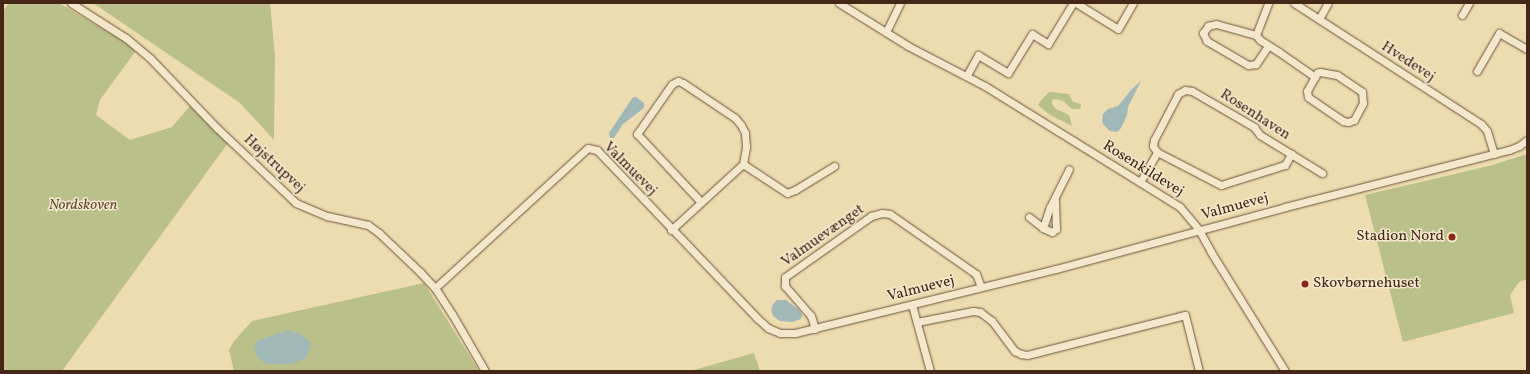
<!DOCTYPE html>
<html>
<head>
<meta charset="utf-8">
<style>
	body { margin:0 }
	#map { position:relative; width:1530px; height:374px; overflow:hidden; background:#eddcaf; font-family:Vollkorn,serif }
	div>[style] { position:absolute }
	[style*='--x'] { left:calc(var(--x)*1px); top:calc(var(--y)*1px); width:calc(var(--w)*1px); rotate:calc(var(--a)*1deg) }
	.green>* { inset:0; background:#bac08a }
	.water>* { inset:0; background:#a0b8b7 }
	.roads { filter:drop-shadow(0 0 1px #6e543c) drop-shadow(0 0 1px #6e543c) }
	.minor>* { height:7px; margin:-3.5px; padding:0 3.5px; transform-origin:3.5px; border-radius:3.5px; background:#f3e8cb }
	.dots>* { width:11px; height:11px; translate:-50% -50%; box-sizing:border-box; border:2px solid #f3e8cb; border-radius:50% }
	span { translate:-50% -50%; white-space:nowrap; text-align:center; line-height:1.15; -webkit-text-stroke:3px #f3e8cb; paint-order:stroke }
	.street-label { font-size:15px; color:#442716 }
	.park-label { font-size:15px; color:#624d33; font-style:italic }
	.poi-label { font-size:15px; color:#442716 }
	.right { translate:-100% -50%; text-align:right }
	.left { translate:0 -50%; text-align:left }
	.frame { position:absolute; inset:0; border:4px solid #442716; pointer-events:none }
</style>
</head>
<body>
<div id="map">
	<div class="green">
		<div style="clip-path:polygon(9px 3px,59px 3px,137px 49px,100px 100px,96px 115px,130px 140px,172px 127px,190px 106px,228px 143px,62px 371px,3px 371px,3px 11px)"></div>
		<div style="clip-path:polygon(93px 3px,270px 3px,275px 57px,274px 140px,240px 103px)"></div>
		<div style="clip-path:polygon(1050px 92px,1069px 94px,1073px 102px,1081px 104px,1080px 109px,1072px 109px,1063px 101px,1055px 99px,1052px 100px,1052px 104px,1056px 109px,1069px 115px,1072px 126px,1050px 115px,1038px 105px,1041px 100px,1048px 93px)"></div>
		<div style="clip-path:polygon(1527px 154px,1527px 279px,1519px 282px,1510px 295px,1514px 313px,1403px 342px,1365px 195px,1493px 165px)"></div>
		<div style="clip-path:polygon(424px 283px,479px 371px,234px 371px,229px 350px,234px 341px,252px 321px)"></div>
		<div style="clip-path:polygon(754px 353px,760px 371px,690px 371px)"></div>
	</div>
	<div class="water">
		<div style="clip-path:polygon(1141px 81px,1128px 107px,1127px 115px,1121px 128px,1117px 132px,1110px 131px,1103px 124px,1102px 120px,1103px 114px,1108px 109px,1118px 106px,1131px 90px)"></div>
		<div style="clip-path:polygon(633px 97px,636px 97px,644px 103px,644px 108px,623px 124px,614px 138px,610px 138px,609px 133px)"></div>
		<div style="clip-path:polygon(777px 300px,786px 300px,798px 309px,802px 314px,801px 319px,792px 322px,780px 321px,773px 316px,771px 309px,773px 304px)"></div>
		<div style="clip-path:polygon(288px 330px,302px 335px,311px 344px,306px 358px,291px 364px,266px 364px,258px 357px,254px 349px,257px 341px)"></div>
	</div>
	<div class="roads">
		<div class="minor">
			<div style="--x:71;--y:3;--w:65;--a:32.5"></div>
			<div style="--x:126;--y:38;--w:31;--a:40"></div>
			<div style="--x:150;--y:58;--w:97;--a:46.3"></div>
			<div style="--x:217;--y:128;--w:109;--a:43.5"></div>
			<div style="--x:296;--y:203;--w:34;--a:23"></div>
			<div style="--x:327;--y:216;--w:42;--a:12.4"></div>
			<div style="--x:368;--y:225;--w:14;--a:36"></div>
			<div style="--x:379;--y:233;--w:57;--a:43.6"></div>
			<div style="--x:420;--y:272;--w:22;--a:47"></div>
			<div style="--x:435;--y:288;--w:31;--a:57"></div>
			<div style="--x:452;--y:314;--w:66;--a:59.9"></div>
			<div style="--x:839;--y:3;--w:81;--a:31.9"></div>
			<div style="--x:908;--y:46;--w:87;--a:27.5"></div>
			<div style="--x:985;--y:86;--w:229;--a:31.8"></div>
			<div style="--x:1180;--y:207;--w:30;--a:50"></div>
			<div style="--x:1199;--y:230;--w:25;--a:61"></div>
			<div style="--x:1211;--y:252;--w:140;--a:58.1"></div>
			<div style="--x:1076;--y:3;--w:49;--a:31.8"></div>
			<div style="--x:1118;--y:29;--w:30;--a:-60"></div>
			<div style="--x:1294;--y:3;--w:223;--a:32.9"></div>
			<div style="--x:1481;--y:124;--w:9;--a:49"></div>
			<div style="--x:1487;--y:131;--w:24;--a:73"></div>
			<div style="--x:1462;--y:15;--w:14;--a:-60"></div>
			<div style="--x:1319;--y:19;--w:18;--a:-61"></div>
			<div style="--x:886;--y:32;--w:32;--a:-64"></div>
			<div style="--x:1256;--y:35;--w:34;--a:-69"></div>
			<div style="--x:1268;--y:46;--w:22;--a:124"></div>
			<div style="--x:1256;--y:64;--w:8;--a:173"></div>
			<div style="--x:1248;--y:65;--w:48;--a:-149.7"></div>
			<div style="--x:1207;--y:41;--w:9;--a:-117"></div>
			<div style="--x:1203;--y:33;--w:9;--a:-54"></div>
			<div style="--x:1208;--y:26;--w:8;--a:-14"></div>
			<div style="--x:1216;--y:24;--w:41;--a:15.4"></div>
			<div style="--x:1256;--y:35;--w:6;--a:51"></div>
			<div style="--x:1260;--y:40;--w:22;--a:32"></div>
			<div style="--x:1279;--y:52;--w:44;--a:34.8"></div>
			<div style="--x:1477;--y:71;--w:44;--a:-59.9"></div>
			<div style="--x:1499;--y:33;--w:32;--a:30"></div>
			<div style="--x:1320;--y:72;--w:17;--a:10"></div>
			<div style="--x:1337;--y:75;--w:30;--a:34"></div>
			<div style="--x:1362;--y:92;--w:11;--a:85"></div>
			<div style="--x:1363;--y:103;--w:19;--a:118"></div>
			<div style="--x:1354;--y:120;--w:6;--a:162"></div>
			<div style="--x:1348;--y:122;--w:5;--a:-169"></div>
			<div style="--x:1343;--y:121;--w:42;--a:-145.6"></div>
			<div style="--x:1308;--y:97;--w:6;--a:-99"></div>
			<div style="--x:1307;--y:91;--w:21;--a:-61"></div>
			<div style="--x:1317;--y:73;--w:3;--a:-18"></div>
			<div style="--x:967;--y:75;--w:23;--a:-61"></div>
			<div style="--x:978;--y:55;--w:35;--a:31"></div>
			<div style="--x:1008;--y:73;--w:46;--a:-58.4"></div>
			<div style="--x:1032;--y:34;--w:19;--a:32"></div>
			<div style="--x:1048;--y:44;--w:48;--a:-58.6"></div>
			<div style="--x:1157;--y:152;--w:72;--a:27.3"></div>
			<div style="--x:1221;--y:185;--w:67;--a:-17.4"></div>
			<div style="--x:1285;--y:165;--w:13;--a:-61"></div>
			<div style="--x:1140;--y:182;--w:34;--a:-60"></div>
			<div style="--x:1157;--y:152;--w:7;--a:-124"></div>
			<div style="--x:1153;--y:146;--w:6;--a:-81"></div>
			<div style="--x:1154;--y:140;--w:52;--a:-62.4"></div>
			<div style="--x:1178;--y:94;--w:8;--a:-30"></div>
			<div style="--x:1185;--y:90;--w:7;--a:8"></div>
			<div style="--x:1192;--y:91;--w:72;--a:30.1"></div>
			<div style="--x:1254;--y:127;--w:10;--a:53"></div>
			<div style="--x:1260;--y:135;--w:73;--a:31.5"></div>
			<div style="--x:700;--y:201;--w:92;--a:-133.2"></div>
			<div style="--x:637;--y:134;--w:61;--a:-55"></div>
			<div style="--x:672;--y:84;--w:7;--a:-27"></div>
			<div style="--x:678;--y:81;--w:5;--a:22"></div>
			<div style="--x:683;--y:83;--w:63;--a:33.9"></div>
			<div style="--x:735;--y:118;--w:9;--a:49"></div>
			<div style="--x:741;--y:125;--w:9;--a:63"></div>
			<div style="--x:745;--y:133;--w:14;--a:86"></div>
			<div style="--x:746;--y:147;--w:17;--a:100"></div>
			<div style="--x:1029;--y:217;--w:18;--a:38"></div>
			<div style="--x:1043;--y:228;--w:22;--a:-72"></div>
			<div style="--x:1050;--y:207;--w:42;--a:-63.4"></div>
			<div style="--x:1043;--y:228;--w:10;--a:24"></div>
			<div style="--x:1052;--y:232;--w:5;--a:-37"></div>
			<div style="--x:1056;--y:229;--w:30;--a:-92"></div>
			<div style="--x:671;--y:230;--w:98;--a:-42.5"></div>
			<div style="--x:743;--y:164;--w:53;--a:33.4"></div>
			<div style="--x:787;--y:193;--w:9;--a:-21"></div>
			<div style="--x:795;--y:190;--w:46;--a:-31.6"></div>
			<div style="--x:435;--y:288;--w:207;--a:-42.5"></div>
			<div style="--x:588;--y:148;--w:9;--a:13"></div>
			<div style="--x:597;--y:150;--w:233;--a:46.4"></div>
			<div style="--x:758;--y:319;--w:13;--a:42"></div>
			<div style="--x:768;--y:328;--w:13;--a:23"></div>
			<div style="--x:780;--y:333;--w:15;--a:0"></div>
			<div style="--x:795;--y:333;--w:269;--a:-13.8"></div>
			<div style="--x:1056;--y:269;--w:237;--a:-15.1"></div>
			<div style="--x:1285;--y:207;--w:231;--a:-14.3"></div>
			<div style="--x:1509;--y:150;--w:11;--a:-22"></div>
			<div style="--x:1519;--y:146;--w:10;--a:-37"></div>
			<div style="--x:912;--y:305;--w:68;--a:74.7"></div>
			<div style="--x:917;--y:322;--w:57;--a:-11.1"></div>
			<div style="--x:973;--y:311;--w:7;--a:8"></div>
			<div style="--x:980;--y:312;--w:15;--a:37"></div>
			<div style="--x:992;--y:321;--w:38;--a:53"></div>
			<div style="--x:1015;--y:351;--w:7;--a:27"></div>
			<div style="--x:1021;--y:354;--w:6;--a:9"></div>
			<div style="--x:1027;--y:355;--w:163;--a:-14.2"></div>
			<div style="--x:1185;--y:315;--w:58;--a:76"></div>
			<div style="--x:815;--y:329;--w:14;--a:-107"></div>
			<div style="--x:811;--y:316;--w:40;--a:-131"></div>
			<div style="--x:785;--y:286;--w:9;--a:-90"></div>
			<div style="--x:785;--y:277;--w:105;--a:-35.3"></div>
			<div style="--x:871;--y:216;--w:11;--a:-15"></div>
			<div style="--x:882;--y:213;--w:8;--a:7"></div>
			<div style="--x:890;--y:214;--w:105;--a:34.9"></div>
			<div style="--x:976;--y:274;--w:14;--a:69"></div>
		</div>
	</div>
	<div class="dots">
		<div style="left:1452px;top:237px;background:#8f2418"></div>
		<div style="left:1305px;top:284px;background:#8f2418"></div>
	</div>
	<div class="street-label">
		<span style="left:1408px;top:62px;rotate:33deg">Hvedevej</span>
		<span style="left:1255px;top:115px;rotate:33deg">Rosenhaven</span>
		<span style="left:274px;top:164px;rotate:43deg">Højstrupvej</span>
		<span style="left:630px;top:169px;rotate:45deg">Valmuevej</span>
		<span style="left:1143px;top:169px;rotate:32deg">Rosenkildevej</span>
		<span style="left:1235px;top:207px;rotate:-15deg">Valmuevej</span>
		<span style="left:823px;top:236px;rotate:-35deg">Valmuevænget</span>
		<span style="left:921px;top:289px;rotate:-14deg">Valmuevej</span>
	</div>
	<div class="park-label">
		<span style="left:83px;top:206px">Nordskoven</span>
	</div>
	<div class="poi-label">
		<span class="right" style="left:1444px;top:237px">Stadion Nord</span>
		<span class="left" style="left:1313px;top:284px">Skovbørnehuset</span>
	</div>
	<div class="frame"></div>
</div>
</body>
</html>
